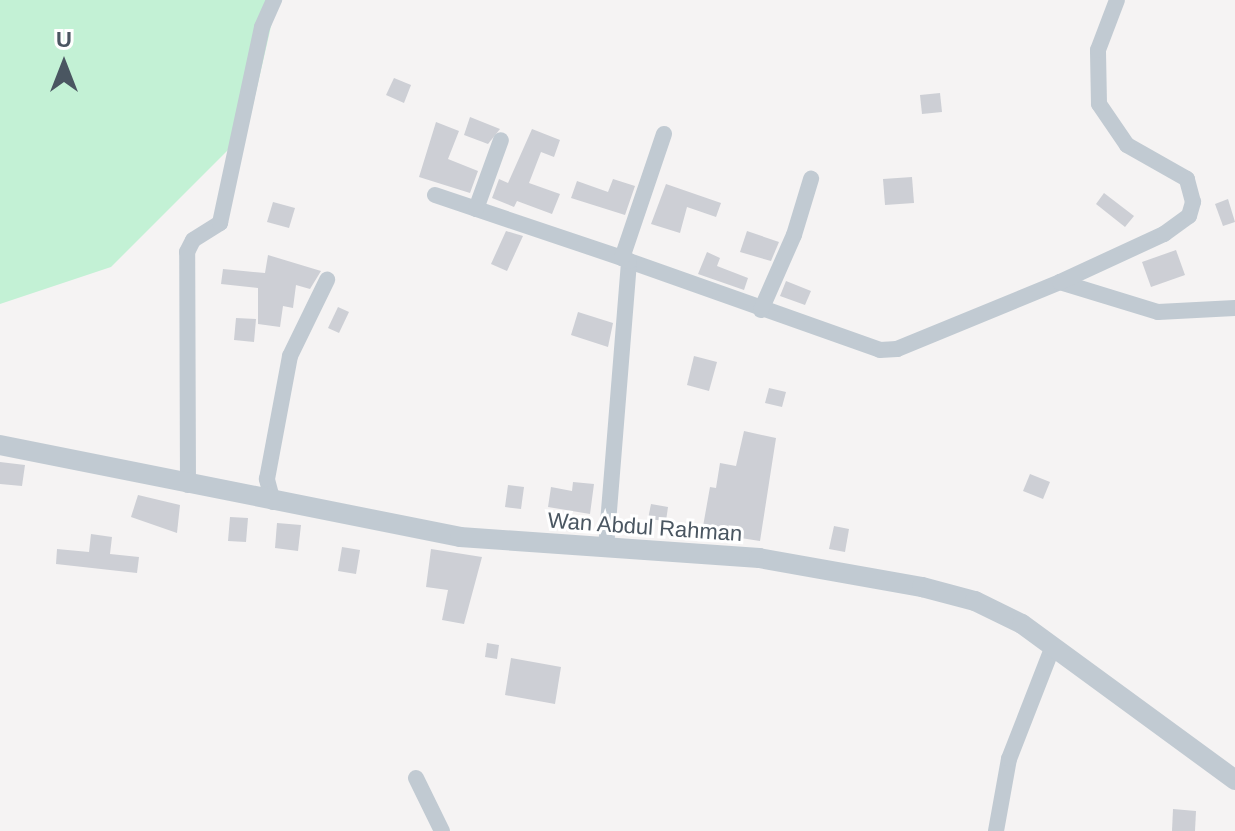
<!DOCTYPE html>
<html>
<head>
<meta charset="utf-8">
<style>
	body { margin:0 }
	#map { position:relative; width:1235px; height:831px; overflow:hidden; background:#f5f3f3; font-family:Helvetica,sans-serif }
	div>[style] { position:absolute }
	[style*='--x'] { left:calc(var(--x)*1px); top:calc(var(--y)*1px); width:calc(var(--w)*1px); rotate:calc(var(--a)*1deg) }
	.green>* { inset:0; background:#c3f1d5 }
	.building>* { inset:0; background:#cdcfd5 }
	.minor>* { height:16px; margin:-8px; padding:0 8px; transform-origin:8px; border-radius:8px; background:#c1cad2 }
	.tertiary>* { height:20px; margin:-10px; padding:0 10px; transform-origin:10px; border-radius:10px; background:#c1cad2 }
	span { translate:-50% -50%; white-space:nowrap; text-align:center; line-height:1.15; -webkit-text-stroke:6px #fff; paint-order:stroke }
	.street-label { font-size:22px; color:#4a5661 }
	.north { position:absolute; left:24px; top:24px; width:80px; height:80px; -webkit-text-stroke:6px #fff; paint-order:stroke; rotate:0deg; font-size:22px; font-weight:700; line-height:32px; text-align:center; color:#4a5661 }
	.north::after { content:''; display:block; margin:auto; width:28px; height:36px; background:#4a5661; clip-path:polygon(50% 0,100% 100%,50% 72%,0 100%) }
</style>
</head>
<body>
<div id="map">
	<div class="green">
		<div style="clip-path:polygon(0 0,277px 0,247px 131px,111px 267px,0 304px)"></div>
	</div>
	<div class="building">
		<div style="clip-path:polygon(394px 78px,411px 85px,404px 103px,386px 95px)"></div>
		<div style="clip-path:polygon(940px 93px,942px 112px,922px 114px,920px 95px)"></div>
		<div style="clip-path:polygon(470px 117px,500px 129px,488px 144px,464px 135px)"></div>
		<div style="clip-path:polygon(436px 122px,459px 131px,448px 159px,478px 171px,470px 193px,419px 177px)"></div>
		<div style="clip-path:polygon(532px 129px,560px 140px,554px 157px,541px 152px,529px 183px,560px 194px,552px 214px,517px 201px,514px 207px,492px 198px,499px 179px,508px 183px)"></div>
		<div style="clip-path:polygon(912px 177px,914px 203px,885px 205px,883px 179px)"></div>
		<div style="clip-path:polygon(613px 179px,635px 186px,625px 215px,571px 198px,577px 181px,608px 192px)"></div>
		<div style="clip-path:polygon(666px 184px,721px 203px,716px 217px,687px 207px,680px 233px,651px 224px)"></div>
		<div style="clip-path:polygon(1104px 193px,1134px 216px,1125px 227px,1096px 204px)"></div>
		<div style="clip-path:polygon(1228px 199px,1235px 222px,1223px 226px,1215px 204px)"></div>
		<div style="clip-path:polygon(273px 202px,295px 208px,289px 228px,267px 222px)"></div>
		<div style="clip-path:polygon(506px 231px,523px 236px,507px 271px,491px 264px)"></div>
		<div style="clip-path:polygon(747px 231px,779px 242px,771px 261px,740px 252px)"></div>
		<div style="clip-path:polygon(1176px 250px,1185px 275px,1151px 287px,1142px 262px)"></div>
		<div style="clip-path:polygon(707px 252px,720px 258px,717px 266px,748px 278px,744px 290px,698px 274px)"></div>
		<div style="clip-path:polygon(268px 255px,321px 271px,310px 289px,296px 285px,293px 308px,283px 306px,280px 327px,258px 324px,258px 288px,221px 284px,223px 269px,265px 273px)"></div>
		<div style="clip-path:polygon(786px 281px,811px 291px,805px 305px,780px 296px)"></div>
		<div style="clip-path:polygon(338px 307px,349px 312px,339px 333px,328px 328px)"></div>
		<div style="clip-path:polygon(578px 312px,613px 323px,608px 347px,571px 335px)"></div>
		<div style="clip-path:polygon(236px 318px,256px 319px,254px 342px,234px 340px)"></div>
		<div style="clip-path:polygon(694px 356px,717px 362px,709px 391px,687px 385px)"></div>
		<div style="clip-path:polygon(769px 388px,786px 392px,782px 407px,765px 403px)"></div>
		<div style="clip-path:polygon(744px 431px,776px 438px,760px 541px,702px 532px,710px 487px,716px 488px,720px 463px,736px 466px)"></div>
		<div style="clip-path:polygon(0 462px,25px 465px,22px 486px,0 484px)"></div>
		<div style="clip-path:polygon(1030px 474px,1050px 482px,1043px 499px,1023px 491px)"></div>
		<div style="clip-path:polygon(573px 482px,594px 484px,590px 514px,548px 507px,551px 487px,572px 491px)"></div>
		<div style="clip-path:polygon(508px 485px,524px 487px,521px 509px,505px 507px)"></div>
		<div style="clip-path:polygon(138px 495px,180px 505px,177px 533px,131px 517px)"></div>
		<div style="clip-path:polygon(651px 504px,668px 507px,666px 521px,648px 519px)"></div>
		<div style="clip-path:polygon(230px 517px,248px 518px,246px 542px,228px 541px)"></div>
		<div style="clip-path:polygon(277px 523px,301px 525px,298px 551px,275px 548px)"></div>
		<div style="clip-path:polygon(834px 526px,849px 529px,845px 552px,829px 549px)"></div>
		<div style="clip-path:polygon(91px 534px,112px 537px,110px 554px,139px 557px,137px 573px,56px 564px,57px 549px,89px 552px)"></div>
		<div style="clip-path:polygon(342px 547px,360px 550px,356px 574px,338px 571px)"></div>
		<div style="clip-path:polygon(431px 549px,482px 557px,464px 624px,442px 620px,448px 590px,426px 587px)"></div>
		<div style="clip-path:polygon(487px 643px,499px 645px,497px 659px,485px 657px)"></div>
		<div style="clip-path:polygon(511px 658px,561px 667px,555px 704px,505px 695px)"></div>
		<div style="clip-path:polygon(1173px 809px,1196px 811px,1195px 831px,1172px 831px)"></div>
	</div>
	<div class="minor">
		<div style="--x:435;--y:195;--w:197;--a:18.6"></div>
		<div style="--x:476;--y:209;--w:73;--a:-70.1"></div>
		<div style="--x:629;--y:261;--w:266;--a:19.5"></div>
		<div style="--x:880;--y:350;--w:17;--a:-3"></div>
		<div style="--x:897;--y:349;--w:176;--a:-22.3"></div>
		<div style="--x:1060;--y:282;--w:102;--a:17"></div>
		<div style="--x:1158;--y:312;--w:77;--a:-3"></div>
		<div style="--x:1060;--y:282;--w:115;--a:-24.8"></div>
		<div style="--x:1164;--y:234;--w:31;--a:-36"></div>
		<div style="--x:1189;--y:216;--w:15;--a:-74"></div>
		<div style="--x:1193;--y:202;--w:24;--a:-105"></div>
		<div style="--x:1187;--y:179;--w:69;--a:-150.5"></div>
		<div style="--x:1127;--y:145;--w:50;--a:-124.3"></div>
		<div style="--x:1099;--y:104;--w:54;--a:-91.1"></div>
		<div style="--x:1098;--y:50;--w:53;--a:-69.2"></div>
		<div style="--x:761;--y:310;--w:82;--a:-66.3"></div>
		<div style="--x:794;--y:235;--w:59;--a:-73.1"></div>
		<div style="--x:188;--y:485;--w:233;--a:-90.2"></div>
		<div style="--x:187;--y:252;--w:13;--a:-63"></div>
		<div style="--x:193;--y:240;--w:32;--a:-32"></div>
		<div style="--x:220;--y:223;--w:200;--a:-77.9"></div>
		<div style="--x:262;--y:27;--w:30;--a:-66"></div>
		<div style="--x:273;--y:502;--w:24;--a:-105"></div>
		<div style="--x:267;--y:479;--w:125;--a:-79.4"></div>
		<div style="--x:290;--y:356;--w:85;--a:-64"></div>
		<div style="--x:606;--y:548;--w:288;--a:-85.4"></div>
		<div style="--x:629;--y:261;--w:8;--a:-157"></div>
		<div style="--x:622;--y:258;--w:131;--a:-71.3"></div>
		<div style="--x:416;--y:778;--w:59;--a:63.9"></div>
		<div style="--x:996;--y:831;--w:73;--a:-79.8"></div>
		<div style="--x:1009;--y:759;--w:121;--a:-68.7"></div>
	</div>
	<div class="tertiary">
		<div style="--x:0;--y:445;--w:469;--a:11.3"></div>
		<div style="--x:460;--y:537;--w:300;--a:4"></div>
		<div style="--x:759;--y:558;--w:166;--a:10.1"></div>
		<div style="--x:922;--y:587;--w:55;--a:14.8"></div>
		<div style="--x:975;--y:601;--w:52;--a:26.1"></div>
		<div style="--x:1022;--y:624;--w:264;--a:36.2"></div>
	</div>
	<div class="street-label">
		<span style="left:645px;top:527px;rotate:4deg">Wan Abdul Rahman</span>
	</div>
	<div class="north">U</div>
</div>
</body>
</html>
